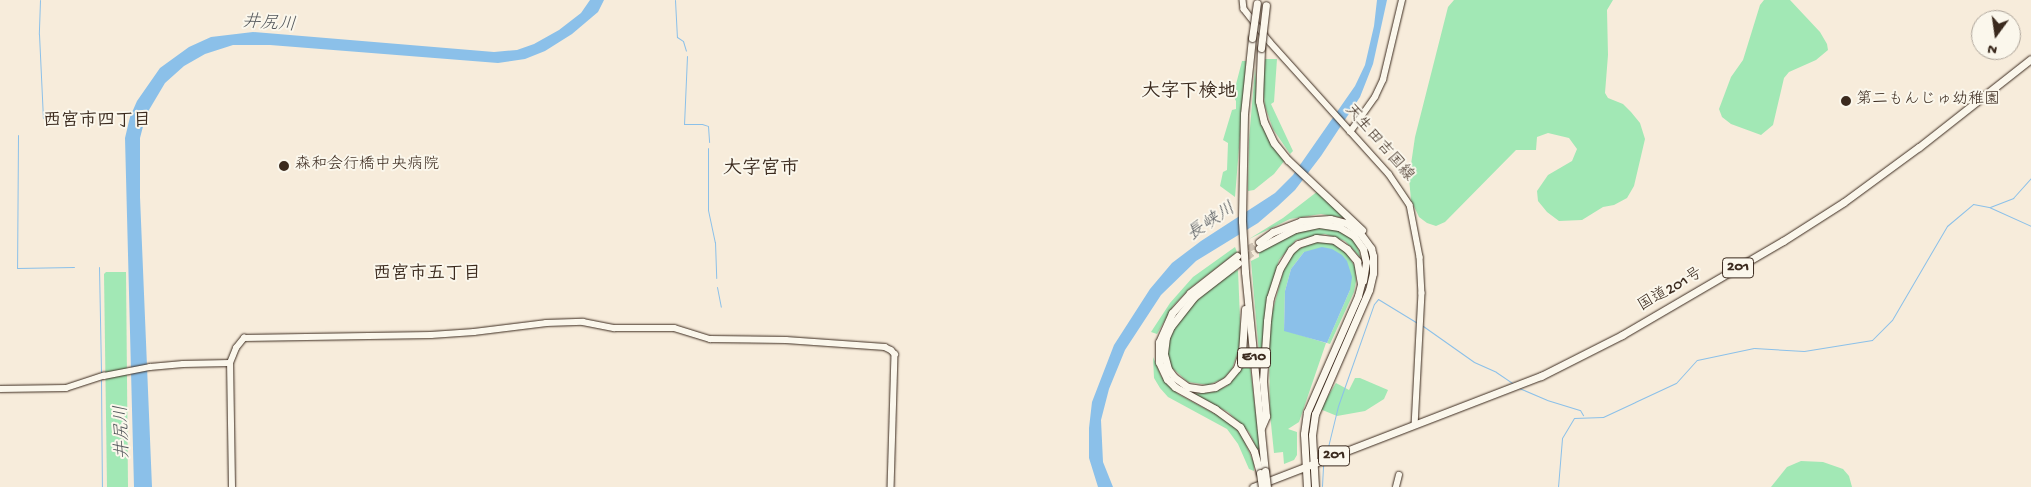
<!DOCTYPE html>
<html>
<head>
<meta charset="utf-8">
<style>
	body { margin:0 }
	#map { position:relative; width:2031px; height:487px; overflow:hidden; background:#f7ecdb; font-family:"Gochi Hand","Klee One",sans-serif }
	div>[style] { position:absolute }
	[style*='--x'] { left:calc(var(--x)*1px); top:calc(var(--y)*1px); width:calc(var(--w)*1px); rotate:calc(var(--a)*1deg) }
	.green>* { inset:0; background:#a2e8b5 }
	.water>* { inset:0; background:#8bc0e9 }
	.stream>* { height:1px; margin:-0.5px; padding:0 0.5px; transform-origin:0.5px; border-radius:0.5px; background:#8bc0e9 }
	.highway-tunnel>* { height:7px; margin-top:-3.5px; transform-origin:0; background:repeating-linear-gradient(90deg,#d1c5b5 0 7px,transparent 0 10.5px) }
	.roads { filter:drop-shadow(0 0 1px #3b2a1e) drop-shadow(0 0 1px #3b2a1e) }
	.secondary>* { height:5.5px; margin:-2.75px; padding:0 2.75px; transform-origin:2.75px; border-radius:2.75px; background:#fbf7ec }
	.highway>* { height:7px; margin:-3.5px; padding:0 3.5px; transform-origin:3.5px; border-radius:3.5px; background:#fbf7ec }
	.bridges { filter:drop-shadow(0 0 1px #3b2a1e) drop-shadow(0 0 1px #3b2a1e) }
	.highway-bridge>* { height:7px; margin:-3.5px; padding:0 3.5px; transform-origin:3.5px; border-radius:3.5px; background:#fbf7ec }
	.dots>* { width:14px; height:14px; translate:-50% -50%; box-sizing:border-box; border:2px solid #fbf7ec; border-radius:50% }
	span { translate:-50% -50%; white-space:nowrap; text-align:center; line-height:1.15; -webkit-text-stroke:4px #fbf7ec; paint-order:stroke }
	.shield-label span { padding:1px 4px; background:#fbf7ec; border:1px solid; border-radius:4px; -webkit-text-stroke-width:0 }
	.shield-label { font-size:15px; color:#3b2a1e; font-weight:700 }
	.poi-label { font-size:16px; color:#3b2a1e }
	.left { translate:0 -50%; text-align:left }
	.street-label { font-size:16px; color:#3b2a1e }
	.water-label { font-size:18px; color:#53575b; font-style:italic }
	.neighbourhood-label { font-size:18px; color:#3b2a1e; font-weight:700 }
	.quarter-label { font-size:19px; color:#3b2a1e; font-weight:700 }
	.north { position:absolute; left:1971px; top:10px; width:50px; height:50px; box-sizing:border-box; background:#fbf7ec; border:1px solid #aea59a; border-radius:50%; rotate:194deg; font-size:14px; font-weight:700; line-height:20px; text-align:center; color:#3b2a1e }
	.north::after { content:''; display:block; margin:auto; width:18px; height:22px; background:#3b2a1e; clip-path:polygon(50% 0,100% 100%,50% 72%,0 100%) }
</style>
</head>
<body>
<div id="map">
	<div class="green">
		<div style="clip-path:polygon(1454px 0,1613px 0,1607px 10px,1608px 55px,1605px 93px,1608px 98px,1623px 104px,1631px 112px,1640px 123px,1645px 139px,1634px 186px,1627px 198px,1614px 205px,1603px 207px,1582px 220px,1559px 221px,1547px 212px,1538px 201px,1537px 191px,1548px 175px,1572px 161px,1577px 149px,1569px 138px,1548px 133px,1537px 137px,1536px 150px,1516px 150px,1445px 222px,1436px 226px,1427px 223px,1419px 217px,1411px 200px,1409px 178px,1415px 137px,1448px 7px)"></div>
		<div style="clip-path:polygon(1764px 0,1790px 0,1820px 32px,1827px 44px,1828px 50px,1816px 60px,1789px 72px,1784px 78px,1773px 125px,1761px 135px,1731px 124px,1722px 117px,1719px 109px,1731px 77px,1743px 60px,1760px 5px)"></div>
		<div style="clip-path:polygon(1265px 59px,1277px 59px,1274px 102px,1271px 104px,1293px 151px,1290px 154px,1273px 129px,1265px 106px,1263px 89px)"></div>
		<div style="clip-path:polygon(1242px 61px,1246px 61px,1235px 197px,1220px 186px,1223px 172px,1227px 170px,1228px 143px,1223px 140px,1232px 110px,1236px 109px,1236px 101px,1233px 96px)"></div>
		<div style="clip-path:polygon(1255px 68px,1258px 108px,1285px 160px,1274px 174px,1254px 190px,1248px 191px,1249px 140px)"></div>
		<div style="clip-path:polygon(1318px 191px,1344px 218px,1321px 214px,1290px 219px,1249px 239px,1283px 218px)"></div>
		<div style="clip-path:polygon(1323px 228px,1344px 232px,1356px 243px,1361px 258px,1345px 241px,1325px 234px,1296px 240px,1279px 260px,1267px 300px,1262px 353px,1259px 353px,1251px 261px,1259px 257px,1259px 251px,1282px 238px,1305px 230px)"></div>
		<div style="clip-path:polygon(1315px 241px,1333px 243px,1347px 253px,1355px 267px,1356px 281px,1354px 292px,1330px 344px,1327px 343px,1350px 290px,1304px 252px,1291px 269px,1285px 291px,1284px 330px,1326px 343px,1299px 422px,1288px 429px,1297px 432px,1297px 455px,1294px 460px,1284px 464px,1283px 452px,1274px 453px,1270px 414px,1269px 339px,1272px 313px,1284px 269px,1295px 251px)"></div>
		<div style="clip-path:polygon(1235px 247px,1237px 252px,1189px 289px,1173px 306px,1157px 334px,1151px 332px,1170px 303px,1193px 277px)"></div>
		<div style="clip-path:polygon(1238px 270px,1241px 343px,1232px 369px,1223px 379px,1208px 385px,1188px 382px,1171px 367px,1167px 356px,1167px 344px,1171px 333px,1179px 318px,1194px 303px,1228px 275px)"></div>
		<div style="clip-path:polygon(106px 272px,126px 272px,128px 487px,107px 487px,104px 274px)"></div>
		<div style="clip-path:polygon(1248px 349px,1260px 449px,1257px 449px,1249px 432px,1228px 412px,1192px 394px,1213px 392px,1227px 386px,1237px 375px,1246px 359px)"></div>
		<div style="clip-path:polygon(1153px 357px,1161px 376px,1178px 394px,1230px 422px,1242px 436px,1254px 463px,1254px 471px,1249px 469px,1238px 444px,1227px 429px,1168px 397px,1160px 388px,1154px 378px)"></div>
		<div style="clip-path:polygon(1355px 378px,1360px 378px,1388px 390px,1384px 399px,1365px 411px,1337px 416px,1320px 409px,1336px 383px,1349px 390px)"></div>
		<div style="clip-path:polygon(1801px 461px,1823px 462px,1843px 469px,1849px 476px,1852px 487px,1771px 487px,1787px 467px)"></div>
	</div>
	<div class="water">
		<div style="clip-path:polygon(590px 0,604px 0,598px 12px,572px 34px,545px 51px,525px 59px,498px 63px,270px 45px,233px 45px,205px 54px,184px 66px,165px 83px,146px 115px,140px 138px,140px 197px,152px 487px,134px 487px,125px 138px,130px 117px,137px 101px,160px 68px,189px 47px,211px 37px,253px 32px,494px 52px,517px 50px,534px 44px,559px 30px,581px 13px)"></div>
		<div style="clip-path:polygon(1377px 0,1387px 0,1373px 64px,1360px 97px,1321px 156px,1295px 190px,1278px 206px,1258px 223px,1196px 261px,1161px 295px,1125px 350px,1109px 389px,1101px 420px,1103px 462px,1113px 487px,1098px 487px,1089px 458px,1089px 428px,1092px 402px,1114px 345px,1150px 289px,1172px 263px,1201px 241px,1275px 193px,1293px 175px,1355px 86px,1365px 65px,1374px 26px)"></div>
		<div style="clip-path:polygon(1322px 247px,1332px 249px,1342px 255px,1347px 261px,1352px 277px,1350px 290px,1327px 343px,1284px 331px,1285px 291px,1291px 269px,1304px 252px)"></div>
	</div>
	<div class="stream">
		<div style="--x:40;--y:0;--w:34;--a:92"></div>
		<div style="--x:39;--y:34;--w:84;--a:87.3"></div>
		<div style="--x:675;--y:0;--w:37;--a:87"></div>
		<div style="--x:677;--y:37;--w:7;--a:34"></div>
		<div style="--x:683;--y:41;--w:10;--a:73"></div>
		<div style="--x:687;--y:56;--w:68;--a:92.5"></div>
		<div style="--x:684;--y:124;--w:18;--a:0"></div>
		<div style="--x:702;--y:124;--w:6;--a:18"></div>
		<div style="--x:708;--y:126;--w:16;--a:86"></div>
		<div style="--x:18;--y:135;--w:133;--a:90.4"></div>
		<div style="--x:17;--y:268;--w:57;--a:-1"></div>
		<div style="--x:708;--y:148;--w:62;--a:90"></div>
		<div style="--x:708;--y:210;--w:33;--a:78"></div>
		<div style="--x:715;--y:242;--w:36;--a:88"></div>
		<div style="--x:1990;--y:207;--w:25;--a:-21"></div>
		<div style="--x:2013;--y:198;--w:27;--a:-48"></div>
		<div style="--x:99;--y:267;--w:107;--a:88.9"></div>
		<div style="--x:717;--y:287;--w:20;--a:79"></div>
		<div style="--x:1423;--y:326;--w:62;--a:35.2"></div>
		<div style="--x:1474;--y:362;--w:24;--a:24"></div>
		<div style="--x:1496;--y:372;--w:22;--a:34"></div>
		<div style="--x:101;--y:380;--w:107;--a:89.5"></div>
		<div style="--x:1519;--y:388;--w:30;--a:23"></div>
		<div style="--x:1547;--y:400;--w:34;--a:17"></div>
		<div style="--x:1580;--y:410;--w:6;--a:59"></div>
		<div style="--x:1327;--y:451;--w:46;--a:-76.3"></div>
		<div style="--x:1338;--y:406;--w:108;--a:-70.6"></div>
		<div style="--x:1374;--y:304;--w:6;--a:-51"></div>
		<div style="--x:1378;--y:299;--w:48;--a:31.4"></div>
		<div style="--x:1322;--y:486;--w:22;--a:-87"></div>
		<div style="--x:1558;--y:487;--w:49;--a:-85.3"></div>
		<div style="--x:1562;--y:438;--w:23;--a:-59"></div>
		<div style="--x:1574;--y:418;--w:29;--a:-2"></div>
		<div style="--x:1603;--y:417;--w:35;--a:-25"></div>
		<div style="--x:1635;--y:402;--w:45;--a:-24.9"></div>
		<div style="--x:1676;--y:383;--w:31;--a:-48"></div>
		<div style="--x:1697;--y:360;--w:58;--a:-11.9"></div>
		<div style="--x:1754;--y:348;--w:50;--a:3.4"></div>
		<div style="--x:1804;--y:351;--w:69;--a:-9.2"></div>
		<div style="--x:1872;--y:340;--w:28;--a:-45"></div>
		<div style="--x:1892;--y:320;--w:109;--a:-59.7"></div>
		<div style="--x:1947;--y:226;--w:34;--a:-40"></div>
		<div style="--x:1973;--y:204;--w:16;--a:11"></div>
		<div style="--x:1989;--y:207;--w:46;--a:24.3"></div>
	</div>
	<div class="highway-tunnel">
		<div style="--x:1239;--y:254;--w:23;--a:-31"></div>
		<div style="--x:1238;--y:263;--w:26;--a:-36"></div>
	</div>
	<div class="roads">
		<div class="secondary">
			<div style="--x:1243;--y:0;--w:9;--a:84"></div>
			<div style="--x:1244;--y:9;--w:42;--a:51.8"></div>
			<div style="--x:1270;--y:42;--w:178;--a:48"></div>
			<div style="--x:1389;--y:174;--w:37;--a:56"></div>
			<div style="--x:1410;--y:205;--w:53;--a:79.1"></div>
			<div style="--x:1420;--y:257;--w:36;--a:87"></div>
			<div style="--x:1422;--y:293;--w:132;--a:93"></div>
			<div style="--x:1350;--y:132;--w:43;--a:-54.5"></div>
			<div style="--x:1375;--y:97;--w:19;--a:-65"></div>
			<div style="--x:1383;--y:80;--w:82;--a:-76.6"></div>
			<div style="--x:0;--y:389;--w:66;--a:-0.9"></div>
			<div style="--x:66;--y:388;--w:40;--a:-18"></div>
			<div style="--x:104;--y:376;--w:47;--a:-11.1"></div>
			<div style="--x:150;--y:367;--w:33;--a:-5"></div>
			<div style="--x:183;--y:364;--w:47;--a:-1.2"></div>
			<div style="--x:232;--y:487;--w:124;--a:-90.9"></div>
			<div style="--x:230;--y:363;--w:16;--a:-68"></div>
			<div style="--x:236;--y:348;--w:13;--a:-51"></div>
			<div style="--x:244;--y:338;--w:187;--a:-0.9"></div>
			<div style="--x:431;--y:335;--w:43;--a:-4"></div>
			<div style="--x:474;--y:332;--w:73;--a:-7.1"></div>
			<div style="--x:546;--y:323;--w:37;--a:-2"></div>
			<div style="--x:583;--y:322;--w:32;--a:11"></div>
			<div style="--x:614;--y:328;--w:60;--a:0"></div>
			<div style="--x:674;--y:328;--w:38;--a:17"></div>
			<div style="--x:710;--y:339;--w:76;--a:0.8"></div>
			<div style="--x:786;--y:340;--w:99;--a:4"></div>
			<div style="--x:885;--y:347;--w:7;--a:27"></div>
			<div style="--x:891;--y:350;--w:6;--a:45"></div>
			<div style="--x:895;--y:354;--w:133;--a:91.7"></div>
			<div style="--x:1396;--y:487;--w:12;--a:-76"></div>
		</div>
		<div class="highway">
			<div style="--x:1252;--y:38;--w:76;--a:96"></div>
			<div style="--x:1244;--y:114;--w:107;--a:91.1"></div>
			<div style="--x:1242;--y:221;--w:51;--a:86.6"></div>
			<div style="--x:1245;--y:272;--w:200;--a:84.3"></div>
			<div style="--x:1261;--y:48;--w:53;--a:92.2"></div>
			<div style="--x:1259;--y:101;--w:22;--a:77"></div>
			<div style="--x:1264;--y:122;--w:23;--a:65"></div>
			<div style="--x:1274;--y:143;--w:22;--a:51"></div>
			<div style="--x:1288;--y:160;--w:102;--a:43.4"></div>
			<div style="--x:1259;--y:242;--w:17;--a:-36"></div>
			<div style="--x:1273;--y:232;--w:30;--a:-21"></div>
			<div style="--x:1301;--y:221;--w:29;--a:-4"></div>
			<div style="--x:1330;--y:219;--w:16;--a:14"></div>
			<div style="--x:1346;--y:223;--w:17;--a:36"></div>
			<div style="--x:1360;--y:233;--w:19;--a:54"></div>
			<div style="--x:1371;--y:248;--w:8;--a:76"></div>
			<div style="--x:1373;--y:256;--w:17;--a:90"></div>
			<div style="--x:1373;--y:273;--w:17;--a:103"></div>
			<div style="--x:1369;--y:290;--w:135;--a:113.5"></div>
			<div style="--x:1315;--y:414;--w:21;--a:98"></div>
			<div style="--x:1312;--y:435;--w:52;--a:86.7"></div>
			<div style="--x:1259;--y:248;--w:41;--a:-27.8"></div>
			<div style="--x:1295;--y:229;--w:25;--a:-12"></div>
			<div style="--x:1319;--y:224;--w:20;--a:9"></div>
			<div style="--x:1339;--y:227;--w:17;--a:31"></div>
			<div style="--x:1354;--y:236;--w:16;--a:55"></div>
			<div style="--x:1363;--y:249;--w:13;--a:77"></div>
			<div style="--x:1366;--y:262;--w:19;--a:99"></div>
			<div style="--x:1237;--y:256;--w:60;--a:141.8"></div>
			<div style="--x:1190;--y:293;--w:27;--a:132"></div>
			<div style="--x:1172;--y:313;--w:32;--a:114"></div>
			<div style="--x:1159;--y:342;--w:20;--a:90"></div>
			<div style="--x:1159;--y:362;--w:19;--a:65"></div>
			<div style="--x:1167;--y:379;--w:11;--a:45"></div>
			<div style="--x:1175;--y:387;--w:46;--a:28.8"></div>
			<div style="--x:1215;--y:409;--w:31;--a:36"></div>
			<div style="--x:1240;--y:427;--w:28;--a:60"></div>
			<div style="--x:1254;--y:451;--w:23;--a:75"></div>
			<div style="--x:1238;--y:263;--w:56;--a:142.3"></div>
			<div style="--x:1194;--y:297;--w:37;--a:128"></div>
			<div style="--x:1171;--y:326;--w:12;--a:114"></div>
			<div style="--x:1166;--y:337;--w:17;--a:97"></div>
			<div style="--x:1164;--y:354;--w:16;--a:75"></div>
			<div style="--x:1168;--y:369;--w:10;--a:53"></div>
			<div style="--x:1174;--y:377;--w:17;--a:36"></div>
			<div style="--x:1188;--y:387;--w:14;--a:8"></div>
			<div style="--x:1202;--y:389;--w:13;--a:-9"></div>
			<div style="--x:1215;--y:387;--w:14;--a:-30"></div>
			<div style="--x:1227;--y:380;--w:16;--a:-50"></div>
			<div style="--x:1237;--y:368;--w:17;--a:-73"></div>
			<div style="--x:1242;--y:352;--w:43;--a:-86"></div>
			<div style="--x:1261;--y:428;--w:13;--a:-67"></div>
			<div style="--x:1266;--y:416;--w:36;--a:-95"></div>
			<div style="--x:1263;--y:380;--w:59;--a:-86.1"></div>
			<div style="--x:1267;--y:321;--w:23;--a:-83"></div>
			<div style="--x:1270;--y:298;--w:32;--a:-72"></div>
			<div style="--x:1280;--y:268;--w:21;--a:-59"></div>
			<div style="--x:1291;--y:250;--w:9;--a:-41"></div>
			<div style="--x:1298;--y:244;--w:19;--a:-18"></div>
			<div style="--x:1316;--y:238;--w:18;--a:6"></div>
			<div style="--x:1334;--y:240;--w:16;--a:35"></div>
			<div style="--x:1347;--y:249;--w:16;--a:50"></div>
			<div style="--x:1357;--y:261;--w:23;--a:80"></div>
			<div style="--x:1361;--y:284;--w:12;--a:104"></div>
			<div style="--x:1358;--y:296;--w:127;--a:113.7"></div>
			<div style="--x:1307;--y:412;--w:22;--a:98"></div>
			<div style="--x:1304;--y:434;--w:53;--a:86.8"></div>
			<div style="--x:1253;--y:487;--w:309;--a:-21.1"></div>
			<div style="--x:1541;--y:376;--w:91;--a:-26.8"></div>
			<div style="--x:1622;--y:335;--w:186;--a:-30.3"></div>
			<div style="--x:1783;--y:241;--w:72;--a:-32.6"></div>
			<div style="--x:1844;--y:202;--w:93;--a:-36.3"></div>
			<div style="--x:1919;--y:147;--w:142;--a:-38.2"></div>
		</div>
	</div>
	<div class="bridges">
		<div class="highway-bridge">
			<div style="--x:1252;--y:38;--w:35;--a:-82"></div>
			<div style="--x:1261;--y:48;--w:43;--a:-83.4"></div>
			<div style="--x:1265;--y:471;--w:16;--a:83"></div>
			<div style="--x:1260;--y:473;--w:14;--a:82"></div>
		</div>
	</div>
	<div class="dots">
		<div style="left:1846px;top:101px;background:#3b2a1e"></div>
		<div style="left:284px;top:166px;background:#3b2a1e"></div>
	</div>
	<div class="shield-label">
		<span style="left:1738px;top:268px">201</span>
		<span style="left:1254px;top:358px">E10</span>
		<span style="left:1334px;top:456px">201</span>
	</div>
	<div class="poi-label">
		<span class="left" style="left:1856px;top:101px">第二もんじゅ幼稚園</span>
		<span class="left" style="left:295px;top:166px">森和会行橋中央病院</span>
	</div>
	<div class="street-label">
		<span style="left:1378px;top:144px;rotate:49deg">天生田吉国線</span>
		<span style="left:1671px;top:291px;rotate:-30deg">国道201号</span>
	</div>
	<div class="water-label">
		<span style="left:269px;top:25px;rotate:4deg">井尻川</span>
		<span style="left:1212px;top:223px;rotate:-34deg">長峡川</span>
		<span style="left:124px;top:432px;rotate:-92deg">井尻川</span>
	</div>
	<div class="neighbourhood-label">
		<span style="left:97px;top:122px">西宮市四丁目</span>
		<span style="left:427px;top:275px">西宮市五丁目</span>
	</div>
	<div class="quarter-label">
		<span style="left:1189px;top:93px">大字下検地</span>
		<span style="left:761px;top:170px">大字宮市</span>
	</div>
	<div class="north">N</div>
</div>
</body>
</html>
